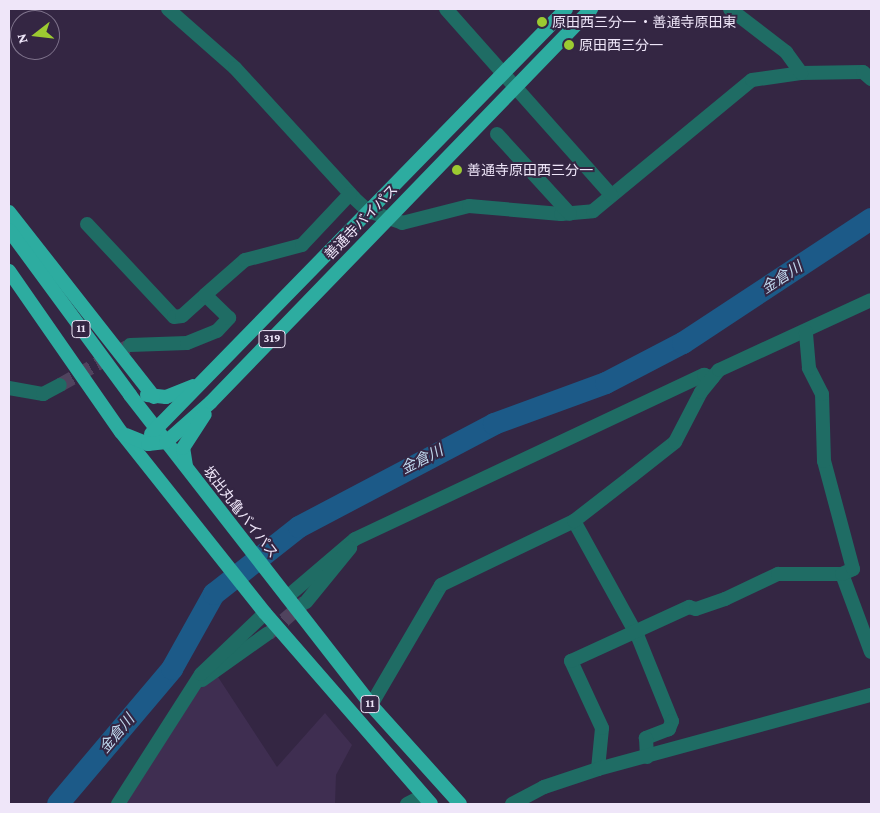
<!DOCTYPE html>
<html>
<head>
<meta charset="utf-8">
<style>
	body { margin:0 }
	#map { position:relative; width:880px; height:813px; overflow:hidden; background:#342643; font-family:"Crimson Pro","Noto Sans JP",serif }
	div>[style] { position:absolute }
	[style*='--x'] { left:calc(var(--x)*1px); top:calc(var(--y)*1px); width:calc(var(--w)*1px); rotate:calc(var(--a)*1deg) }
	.built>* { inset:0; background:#3f2e51 }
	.river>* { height:22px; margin:-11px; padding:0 11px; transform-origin:11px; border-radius:11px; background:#1c5a88 }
	.minor-tunnel>* { height:14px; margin-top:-7px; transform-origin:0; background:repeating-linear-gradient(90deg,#50435e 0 14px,transparent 0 21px) }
	.minor>* { height:14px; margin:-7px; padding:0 7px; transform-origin:7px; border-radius:7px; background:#1f6c64 }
	.tertiary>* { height:14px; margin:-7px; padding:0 7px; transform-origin:7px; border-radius:7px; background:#1f6c64 }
	.trunk>* { height:14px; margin:-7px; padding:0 7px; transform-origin:7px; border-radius:7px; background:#2daca0 }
	.dots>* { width:14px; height:14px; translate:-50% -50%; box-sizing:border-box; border:2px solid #342643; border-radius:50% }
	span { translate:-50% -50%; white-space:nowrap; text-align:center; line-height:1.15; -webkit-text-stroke:4px #342643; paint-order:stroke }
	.shield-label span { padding:1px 4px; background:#342643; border:1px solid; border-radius:4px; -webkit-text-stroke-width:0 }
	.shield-label { font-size:12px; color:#efe6f9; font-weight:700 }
	.poi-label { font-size:14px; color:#efe6f9 }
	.left { translate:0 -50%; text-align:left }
	.street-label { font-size:14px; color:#efe6f9 }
	.water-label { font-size:15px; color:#c0d8ed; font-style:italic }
	.frame { position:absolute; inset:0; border:10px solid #efe6f9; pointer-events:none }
	.north { position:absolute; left:10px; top:10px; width:50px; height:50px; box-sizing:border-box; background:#342643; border:1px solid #7f738c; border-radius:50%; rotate:254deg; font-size:14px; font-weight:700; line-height:20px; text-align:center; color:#efe6f9 }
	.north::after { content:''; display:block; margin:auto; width:18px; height:22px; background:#9cca31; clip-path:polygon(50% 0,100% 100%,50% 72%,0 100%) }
</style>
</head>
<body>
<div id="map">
	<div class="built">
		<div style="clip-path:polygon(218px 677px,277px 767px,325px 713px,352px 745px,336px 775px,335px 804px,124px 804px,198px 688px)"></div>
	</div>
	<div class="river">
		<div style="--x:58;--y:804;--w:177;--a:-49.8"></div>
		<div style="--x:172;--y:669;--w:86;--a:-60.8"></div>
		<div style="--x:214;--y:594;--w:108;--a:-38.2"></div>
		<div style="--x:299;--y:527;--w:221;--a:-27.8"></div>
		<div style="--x:494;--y:424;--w:119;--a:-20.1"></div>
		<div style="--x:606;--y:383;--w:87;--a:-27.5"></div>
		<div style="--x:683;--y:343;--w:225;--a:-33.4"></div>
	</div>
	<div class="minor-tunnel">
		<div style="--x:60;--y:385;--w:79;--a:-29.5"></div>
		<div style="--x:268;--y:634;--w:49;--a:-40.9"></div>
	</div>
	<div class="minor">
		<div style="--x:168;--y:9;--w:89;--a:41.4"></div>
		<div style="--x:235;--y:68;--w:176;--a:47.5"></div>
		<div style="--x:354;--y:198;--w:19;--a:43"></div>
		<div style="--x:368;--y:211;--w:36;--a:19"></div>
		<div style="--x:402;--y:223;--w:69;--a:-14.2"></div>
		<div style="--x:469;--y:206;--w:92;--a:5"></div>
		<div style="--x:561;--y:214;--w:32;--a:-5"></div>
		<div style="--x:593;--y:211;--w:206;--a:-39.5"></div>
		<div style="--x:752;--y:80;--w:49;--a:-8.1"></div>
		<div style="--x:801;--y:73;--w:62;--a:-0.9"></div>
		<div style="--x:863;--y:72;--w:11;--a:41"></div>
		<div style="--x:446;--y:9;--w:249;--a:48.4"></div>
		<div style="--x:730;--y:9;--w:71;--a:37.5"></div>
		<div style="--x:786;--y:52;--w:26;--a:54"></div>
		<div style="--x:497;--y:134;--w:108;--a:47.6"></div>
		<div style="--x:87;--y:224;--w:127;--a:46.9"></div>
		<div style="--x:174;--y:317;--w:8;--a:-7"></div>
		<div style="--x:182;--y:316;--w:31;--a:-42"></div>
		<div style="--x:130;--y:345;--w:57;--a:-2"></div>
		<div style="--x:187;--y:343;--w:32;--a:-22"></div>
		<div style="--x:217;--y:331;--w:18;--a:-47"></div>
		<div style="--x:229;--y:318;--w:33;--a:-136"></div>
		<div style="--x:205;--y:295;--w:53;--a:-41.2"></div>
		<div style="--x:245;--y:260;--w:59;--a:-14.7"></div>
		<div style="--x:302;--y:245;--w:70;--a:-46.7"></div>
		<div style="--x:9;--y:388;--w:35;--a:10"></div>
		<div style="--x:43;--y:394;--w:19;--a:-28"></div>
		<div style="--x:574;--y:521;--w:132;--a:61.1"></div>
		<div style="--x:638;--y:637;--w:91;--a:68"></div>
		<div style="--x:672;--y:721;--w:9;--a:111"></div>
		<div style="--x:669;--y:729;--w:25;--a:159"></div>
		<div style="--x:646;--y:738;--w:19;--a:87"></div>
		<div style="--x:842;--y:574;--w:83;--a:69.6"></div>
		<div style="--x:287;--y:597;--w:89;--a:-40.5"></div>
		<div style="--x:355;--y:539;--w:386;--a:-25.2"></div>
		<div style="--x:704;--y:375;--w:9;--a:18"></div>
		<div style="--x:306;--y:602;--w:70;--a:-50.8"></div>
		<div style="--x:202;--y:680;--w:80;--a:-35.3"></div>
		<div style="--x:371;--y:705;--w:139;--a:-59.7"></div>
		<div style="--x:441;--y:585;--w:148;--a:-25.7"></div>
		<div style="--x:574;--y:521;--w:73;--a:-37.8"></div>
		<div style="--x:632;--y:476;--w:55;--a:-38.3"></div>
		<div style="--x:675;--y:442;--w:56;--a:-62.5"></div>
		<div style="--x:701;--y:392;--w:28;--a:-51"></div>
		<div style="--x:719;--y:370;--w:167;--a:-24.7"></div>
		<div style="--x:598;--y:769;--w:41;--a:-84.4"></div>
		<div style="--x:602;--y:728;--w:74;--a:-114.8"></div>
		<div style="--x:571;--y:661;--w:130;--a:-24.6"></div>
		<div style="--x:689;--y:607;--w:7;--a:16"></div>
		<div style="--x:696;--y:609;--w:31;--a:-19"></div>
		<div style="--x:725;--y:599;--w:59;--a:-25.3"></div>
		<div style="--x:778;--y:574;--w:64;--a:0"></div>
		<div style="--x:842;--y:574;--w:12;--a:-24"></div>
		<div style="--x:853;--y:569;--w:112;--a:-105"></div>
		<div style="--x:824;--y:461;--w:67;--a:-91.7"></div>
		<div style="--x:822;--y:394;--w:29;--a:-117"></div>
		<div style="--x:809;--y:368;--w:36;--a:-95"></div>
		<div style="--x:118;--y:804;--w:154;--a:-57.4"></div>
		<div style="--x:201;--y:674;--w:88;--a:-43.6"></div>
		<div style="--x:407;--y:804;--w:18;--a:-27"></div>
	</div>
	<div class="tertiary">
		<div style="--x:512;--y:804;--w:36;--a:-28"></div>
		<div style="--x:544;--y:787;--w:57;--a:-18.4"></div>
		<div style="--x:598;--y:769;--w:283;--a:-15.2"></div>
	</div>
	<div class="trunk">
		<div style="--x:9;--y:212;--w:235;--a:51.9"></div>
		<div style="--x:9;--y:230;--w:205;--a:53.7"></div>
		<div style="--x:130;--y:395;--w:393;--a:52.1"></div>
		<div style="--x:371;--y:705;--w:133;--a:48"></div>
		<div style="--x:9;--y:271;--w:196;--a:55.2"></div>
		<div style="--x:121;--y:432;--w:231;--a:51.5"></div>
		<div style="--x:265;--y:613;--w:253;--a:49"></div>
		<div style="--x:147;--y:395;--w:19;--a:6"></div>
		<div style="--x:166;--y:397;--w:29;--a:-22"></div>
		<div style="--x:151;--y:434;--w:594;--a:-45.68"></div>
		<div style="--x:126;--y:435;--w:24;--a:22"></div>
		<div style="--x:148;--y:444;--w:18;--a:-6"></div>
		<div style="--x:166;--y:442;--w:60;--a:-41.6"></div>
		<div style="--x:211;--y:402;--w:547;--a:-45.96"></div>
		<div style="--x:186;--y:466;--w:18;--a:-99"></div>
		<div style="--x:183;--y:448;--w:40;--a:-57.1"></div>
	</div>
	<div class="dots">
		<div style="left:542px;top:22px;background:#9cca31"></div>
		<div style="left:569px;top:45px;background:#9cca31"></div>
		<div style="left:457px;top:170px;background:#9cca31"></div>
	</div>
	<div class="shield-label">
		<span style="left:81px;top:329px">11</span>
		<span style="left:272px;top:339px">319</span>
		<span style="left:370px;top:704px">11</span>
	</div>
	<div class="poi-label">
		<span class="left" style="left:552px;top:22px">原田西三分一 ・善通寺原田東</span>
		<span class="left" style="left:579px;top:45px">原田西三分一</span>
		<span class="left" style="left:467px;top:170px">善通寺原田西三分一</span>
	</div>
	<div class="street-label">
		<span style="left:361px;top:222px;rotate:-46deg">善通寺バイパス</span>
		<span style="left:241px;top:512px;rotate:52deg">坂出丸亀バイパス</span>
	</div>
	<div class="water-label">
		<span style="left:782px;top:278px;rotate:-33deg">金倉川</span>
		<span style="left:422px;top:460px;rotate:-27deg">金倉川</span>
		<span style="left:117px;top:734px;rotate:-50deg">金倉川</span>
	</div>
	<div class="frame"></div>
	<div class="north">N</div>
</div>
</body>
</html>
